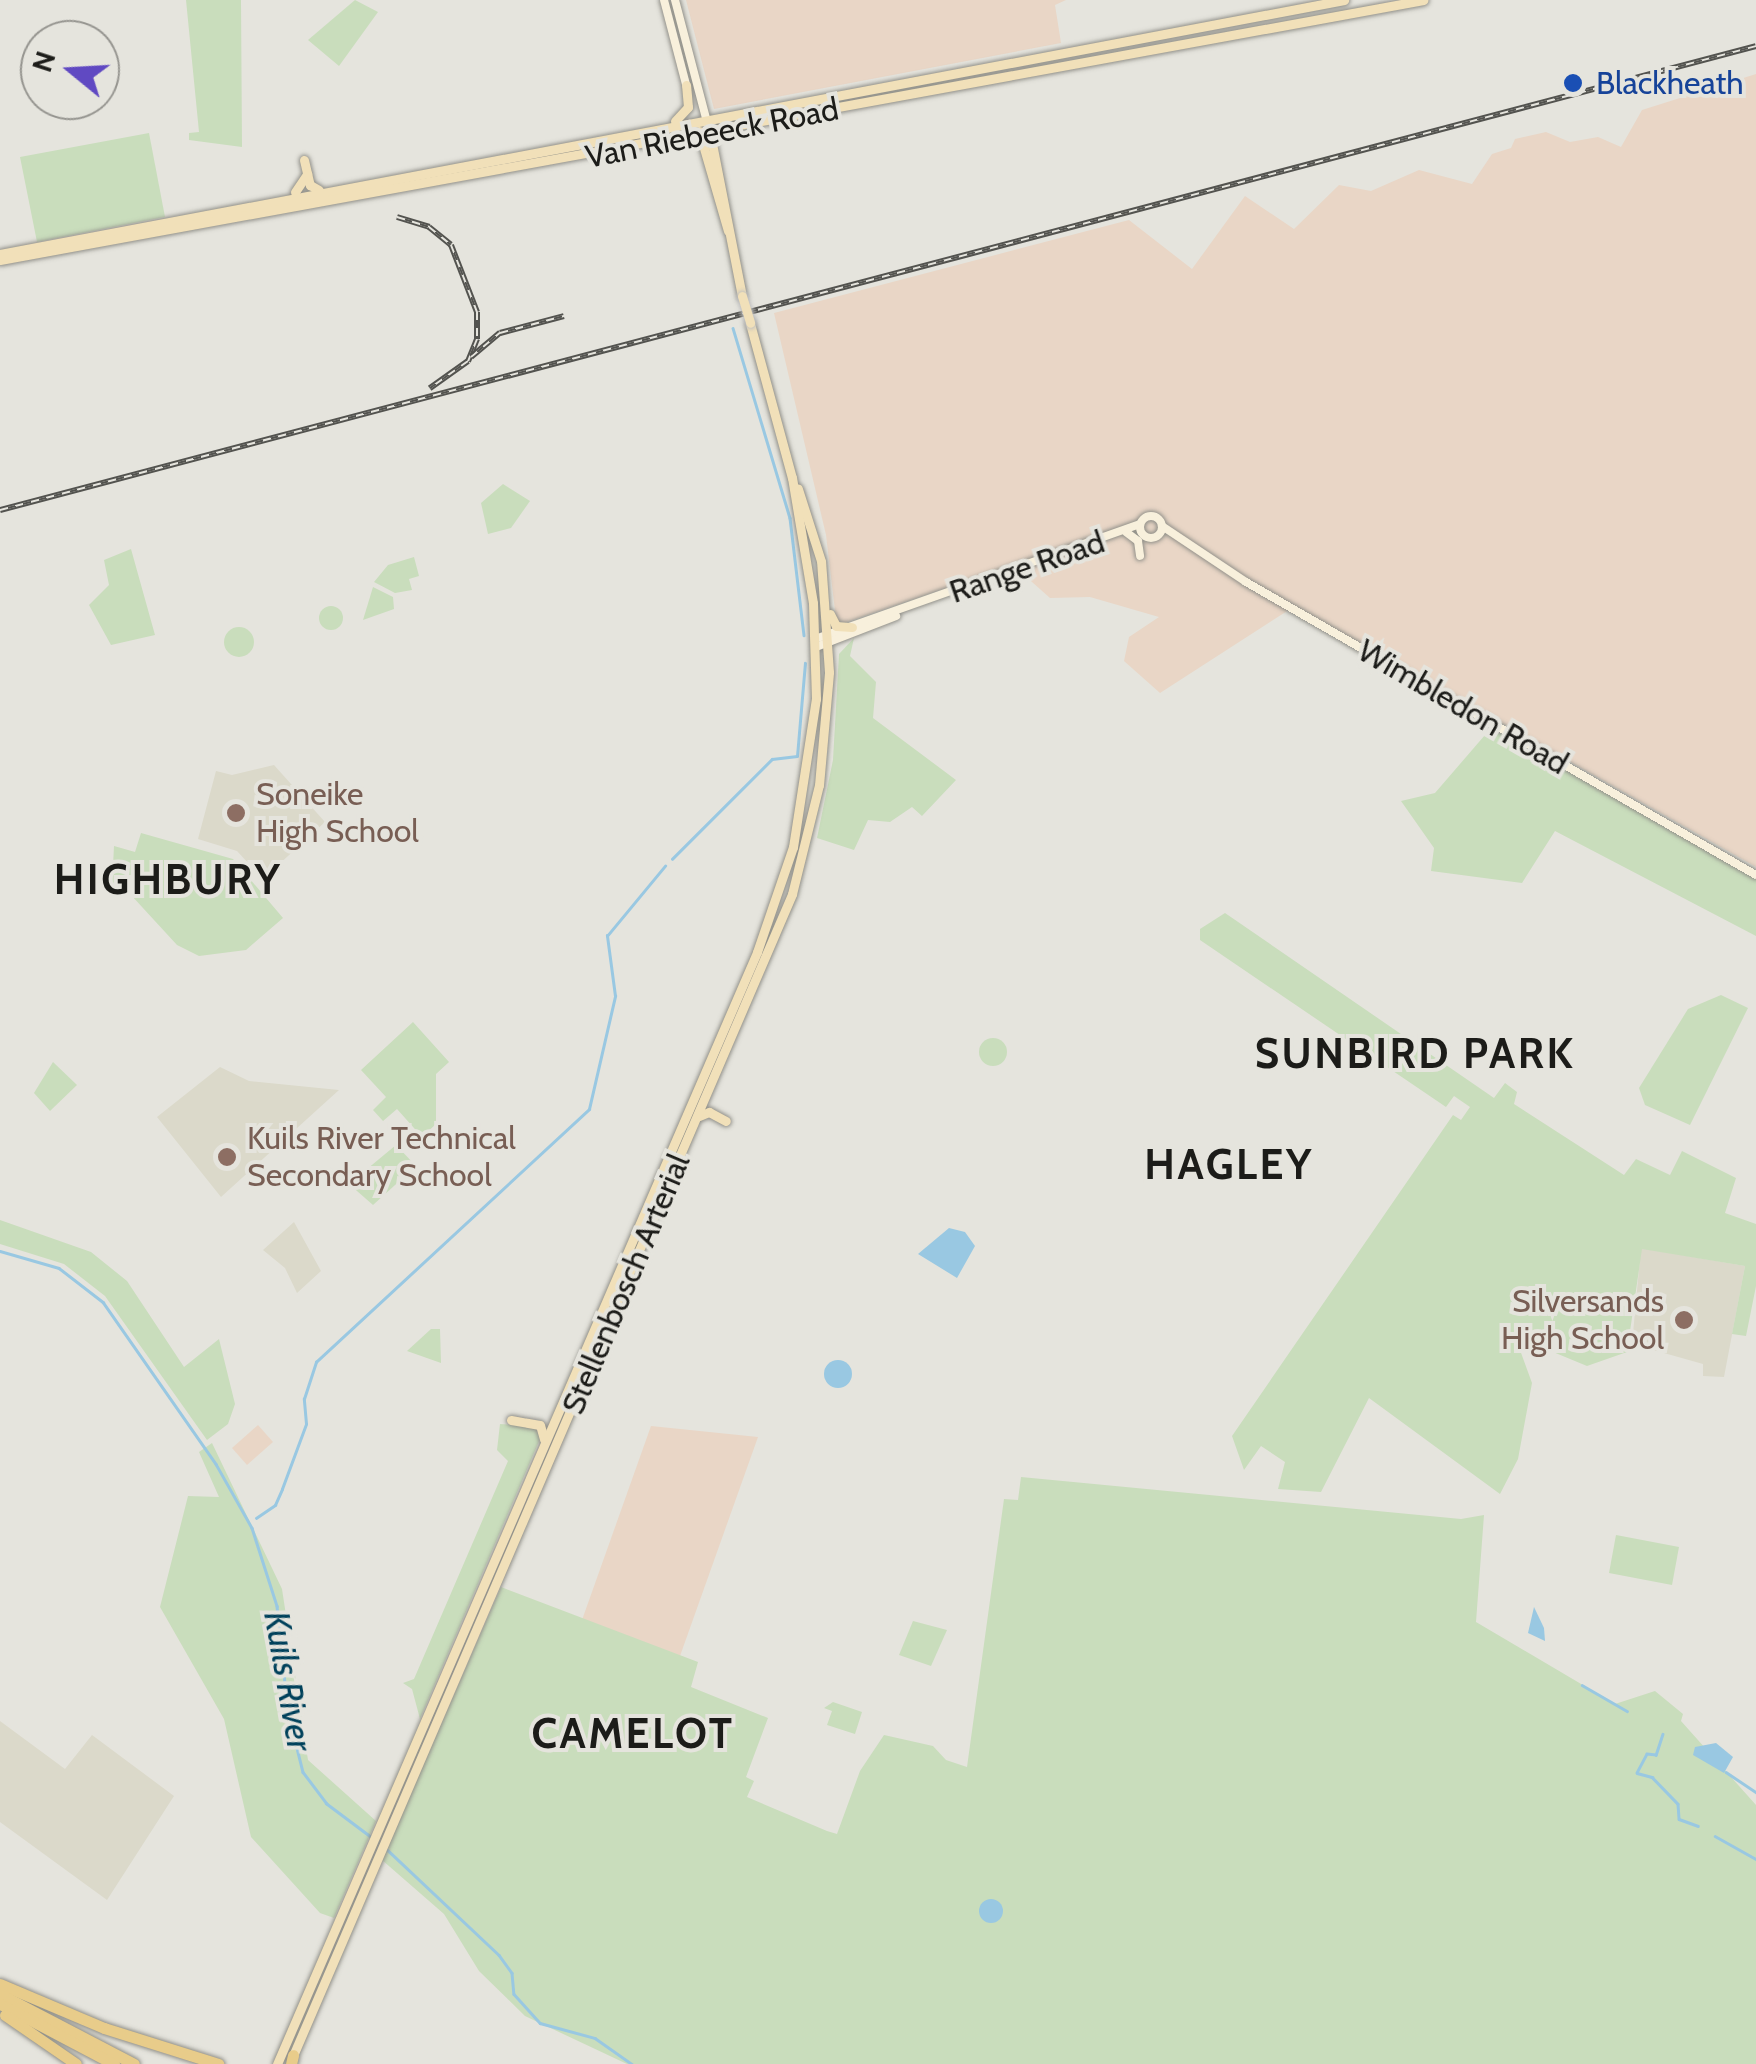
<!DOCTYPE html>
<html>
<head>
<meta charset="utf-8">
<style>
	body { margin:0 }
	#map { position:relative; width:1756px; height:2064px; overflow:hidden; background:#e5e4dd; font-family:Cabin,sans-serif }
	div>[style] { position:absolute }
	[style*='--x'] { left:calc(var(--x)*1px); top:calc(var(--y)*1px); width:calc(var(--w)*1px); rotate:calc(var(--a)*1deg) }
	.built>* { inset:0; background:#dbd9ca }
	.industrial>* { inset:0; background:#e9d6c6 }
	.green>* { inset:0; background:#c9ddbc }
	.round { border-radius:50% }
	.water>* { inset:0; background:#99c8e2 }
	.stream>* { height:2.5px; margin:-1.25px; padding:0 1.25px; transform-origin:1.25px; border-radius:1.25px; background:#99c8e2 }
	.roads { filter:drop-shadow(0 0 2px #92918a) drop-shadow(0 0 2px #92918a) }
	.secondary>* { height:8px; margin:-4px; padding:0 4px; transform-origin:4px; border-radius:4px; background:#f8f0dc }
	.secondary>.ring { margin:-4px; padding:0; box-sizing:content-box; background:none; border:8px solid #f8f0dc; border-radius:50% }
	.primary>* { height:9px; margin:-4.5px; padding:0 4.5px; transform-origin:4.5px; border-radius:4.5px; background:#f1e0b9 }
	.highway>* { height:11px; margin:-5.5px; padding:0 5.5px; transform-origin:5.5px; border-radius:5.5px; background:#e8cc8a }
	.rail>* { height:6px; margin-top:-3px; transform-origin:0; background:repeating-linear-gradient(90deg,#e5e4dd 0 8px,#53534f 0 16px); box-sizing:border-box; border-block:2px solid #53534f }
	.bridges { filter:drop-shadow(0 0 2px #bfbfbf) drop-shadow(0 0 2px #bfbfbf) }
	.primary-bridge>* { height:9px; margin:-4.5px; padding:0 4.5px; transform-origin:4.5px; border-radius:4.5px; background:#f1e0b9 }
	.dots>* { width:28px; height:28px; translate:-50% -50%; box-sizing:border-box; border:5px solid #e5e4dd; border-radius:50% }
	span { translate:-50% -50%; white-space:nowrap; text-align:center; line-height:1.15; -webkit-text-stroke:8px #e5e4dd; paint-order:stroke }
	.transit-label { font-size:32px; color:#164399 }
	.left { translate:0 -50%; text-align:left }
	.street-label { font-size:32px; color:#1c1c19 }
	.education-label { font-size:32px; color:#785e54 }
	.right { translate:-100% -50%; text-align:right }
	.water-label { font-size:35px; color:#00415b; font-style:italic }
	.district-label { font-size:42px; color:#1c1c19; font-weight:700; letter-spacing:2.5px }
	.north { position:absolute; left:20px; top:20px; width:100px; height:100px; box-sizing:border-box; background:#e5e4dd; border:2px solid #95948f; border-radius:50%; rotate:288deg; font-size:28px; font-weight:700; line-height:40px; text-align:center; color:#1c1c19 }
	.north::after { content:''; display:block; margin:auto; width:35px; height:45px; background:#6049c2; clip-path:polygon(50% 0,100% 100%,50% 72%,0 100%) }
</style>
</head>
<body>
<div id="map">
	<div class="built">
		<div style="clip-path:polygon(274px 765px,325px 822px,263px 879px,237px 851px,198px 839px,216px 771px,232px 775px)"></div>
		<div style="clip-path:polygon(220px 1067px,249px 1081px,339px 1090px,221px 1197px,157px 1117px)"></div>
		<div style="clip-path:polygon(294px 1222px,321px 1271px,297px 1293px,285px 1268px,263px 1250px)"></div>
		<div style="clip-path:polygon(1641px 1248px,1745px 1266px,1724px 1377px,1703px 1376px,1703px 1364px,1632px 1344px)"></div>
		<div style="clip-path:polygon(0 1721px,65px 1769px,92px 1735px,174px 1796px,107px 1900px,0 1822px)"></div>
	</div>
	<div class="industrial">
		<div style="clip-path:polygon(686px 0,1066px 0,1055px 5px,1061px 43px,714px 109px)"></div>
		<div style="clip-path:polygon(1756px 74px,1756px 867px,1295px 606px,1160px 693px,1124px 661px,1129px 637px,1159px 617px,1090px 597px,1050px 598px,1013px 565px,844px 623px,836px 619px,826px 535px,774px 313px,1129px 220px,1192px 269px,1245px 196px,1294px 229px,1339px 185px,1371px 191px,1419px 170px,1472px 184px,1492px 154px,1511px 148px,1515px 139px,1546px 132px,1570px 142px,1598px 137px,1621px 147px,1642px 110px)"></div>
		<div style="clip-path:polygon(258px 1425px,273px 1442px,247px 1465px,232px 1448px)"></div>
		<div style="clip-path:polygon(651px 1426px,758px 1437px,680px 1656px,582px 1620px)"></div>
	</div>
	<div class="green">
		<div style="clip-path:polygon(186px 0,241px 0,242px 147px,189px 140px,189px 133px,199px 132px)"></div>
		<div style="clip-path:polygon(355px 0,378px 12px,339px 66px,308px 40px)"></div>
		<div style="clip-path:polygon(149px 133px,165px 217px,37px 242px,20px 157px)"></div>
		<div style="clip-path:polygon(503px 484px,530px 501px,511px 528px,488px 534px,481px 503px)"></div>
		<div style="clip-path:polygon(131px 549px,155px 635px,111px 645px,89px 605px,109px 585px,104px 560px)"></div>
		<div style="clip-path:polygon(414px 557px,419px 576px,409px 579px,412px 590px,395px 593px,374px 582px,388px 565px)"></div>
		<div style="clip-path:polygon(373px 587px,393px 597px,394px 609px,363px 620px)"></div>
		<div class="round" style="left:319px;top:606px;width:24px;height:24px"></div>
		<div class="round" style="left:224px;top:627px;width:30px;height:30px"></div>
		<div style="clip-path:polygon(854px 638px,850px 656px,876px 682px,873px 718px,956px 780px,922px 816px,912px 807px,890px 822px,868px 820px,854px 850px,817px 838px,833px 760px,839px 654px)"></div>
		<div style="clip-path:polygon(1501px 733px,1756px 878px,1756px 936px,1555px 831px,1522px 883px,1431px 871px,1434px 848px,1401px 801px,1435px 793px,1485px 735px)"></div>
		<div style="clip-path:polygon(141px 833px,233px 859px,283px 918px,246px 950px,199px 956px,177px 945px,131px 895px,112px 886px,114px 846px,135px 852px)"></div>
		<div style="clip-path:polygon(1225px 913px,1494px 1098px,1505px 1083px,1517px 1092px,1514px 1104px,1624px 1175px,1636px 1159px,1670px 1175px,1682px 1151px,1736px 1178px,1725px 1213px,1756px 1224px,1756px 1286px,1746px 1336px,1732px 1334px,1745px 1266px,1642px 1249px,1627px 1352px,1587px 1366px,1541px 1347px,1520px 1350px,1532px 1383px,1518px 1459px,1500px 1494px,1369px 1398px,1321px 1492px,1278px 1489px,1285px 1462px,1261px 1446px,1244px 1470px,1232px 1436px,1453px 1115px,1461px 1120px,1470px 1107px,1454px 1096px,1446px 1107px,1200px 940px,1200px 929px)"></div>
		<div style="clip-path:polygon(1721px 995px,1748px 1008px,1690px 1125px,1645px 1105px,1639px 1088px,1688px 1009px)"></div>
		<div style="clip-path:polygon(413px 1022px,449px 1062px,436px 1074px,436px 1124px,422px 1137px,397px 1109px,383px 1121px,373px 1110px,386px 1097px,361px 1070px)"></div>
		<div class="round" style="left:979px;top:1038px;width:28px;height:28px"></div>
		<div style="clip-path:polygon(53px 1062px,77px 1085px,50px 1111px,34px 1093px)"></div>
		<div style="clip-path:polygon(396px 1145px,416px 1166px,373px 1205px,349px 1184px)"></div>
		<div style="clip-path:polygon(0 1220px,91px 1252px,127px 1281px,184px 1367px,219px 1339px,235px 1404px,228px 1424px,207px 1440px,105px 1296px,64px 1264px,0 1244px)"></div>
		<div style="clip-path:polygon(431px 1329px,440px 1329px,441px 1363px,407px 1351px)"></div>
		<div style="clip-path:polygon(500px 1424px,536px 1427px,540px 1439px,420px 1719px,412px 1689px,403px 1683px,414px 1679px,508px 1461px,497px 1450px)"></div>
		<div style="clip-path:polygon(212px 1443px,282px 1589px,308px 1760px,376px 1821px,334px 1918px,320px 1913px,251px 1837px,224px 1719px,160px 1607px,188px 1496px,219px 1497px,199px 1452px)"></div>
		<div style="clip-path:polygon(1021px 1477px,1461px 1519px,1484px 1515px,1476px 1622px,1615px 1704px,1655px 1691px,1683px 1714px,1681px 1721px,1756px 1805px,1756px 2064px,627px 2064px,525px 2016px,479px 1971px,444px 1914px,382px 1860px,501px 1587px,698px 1662px,691px 1687px,768px 1718px,746px 1777px,754px 1781px,747px 1797px,827px 1831px,837px 1834px,860px 1771px,884px 1735px,933px 1746px,946px 1760px,967px 1767px,1004px 1499px,1018px 1500px)"></div>
		<div style="clip-path:polygon(1616px 1535px,1679px 1547px,1672px 1585px,1609px 1573px)"></div>
		<div style="clip-path:polygon(913px 1621px,947px 1630px,931px 1666px,899px 1655px)"></div>
		<div style="clip-path:polygon(833px 1702px,862px 1712px,855px 1734px,827px 1725px,832px 1711px,824px 1708px)"></div>
	</div>
	<div class="water">
		<div style="clip-path:polygon(949px 1228px,965px 1232px,975px 1246px,957px 1278px,918px 1254px)"></div>
		<div class="round" style="left:824px;top:1360px;width:28px;height:28px"></div>
		<div style="clip-path:polygon(1534px 1607px,1544px 1628px,1545px 1641px,1528px 1633px)"></div>
		<div style="clip-path:polygon(1716px 1743px,1733px 1757px,1724px 1773px,1693px 1755px,1695px 1747px)"></div>
		<div class="round" style="left:979px;top:1899px;width:24px;height:24px"></div>
	</div>
	<div class="stream">
		<div style="--x:733;--y:328;--w:198;--a:73.3"></div>
		<div style="--x:790;--y:518;--w:118;--a:83.2"></div>
		<div style="--x:672;--y:859;--w:141;--a:-45"></div>
		<div style="--x:772;--y:759;--w:25;--a:-7"></div>
		<div style="--x:797;--y:756;--w:93;--a:-85.1"></div>
		<div style="--x:0;--y:1251;--w:61;--a:16.1"></div>
		<div style="--x:59;--y:1268;--w:56;--a:37.7"></div>
		<div style="--x:103;--y:1302;--w:198;--a:55.1"></div>
		<div style="--x:216;--y:1464;--w:73;--a:60.6"></div>
		<div style="--x:252;--y:1528;--w:82;--a:72.2"></div>
		<div style="--x:277;--y:1606;--w:107;--a:84.1"></div>
		<div style="--x:288;--y:1712;--w:62;--a:76"></div>
		<div style="--x:303;--y:1772;--w:39;--a:53"></div>
		<div style="--x:326;--y:1803;--w:55;--a:36.9"></div>
		<div style="--x:256;--y:1518;--w:23;--a:-34"></div>
		<div style="--x:275;--y:1505;--w:17;--a:-66"></div>
		<div style="--x:282;--y:1489;--w:69;--a:-69.7"></div>
		<div style="--x:306;--y:1424;--w:25;--a:-95"></div>
		<div style="--x:304;--y:1399;--w:39;--a:-72"></div>
		<div style="--x:316;--y:1362;--w:372;--a:-42.8"></div>
		<div style="--x:589;--y:1109;--w:116;--a:-77"></div>
		<div style="--x:615;--y:996;--w:61;--a:-97.6"></div>
		<div style="--x:607;--y:936;--w:91;--a:-50.4"></div>
		<div style="--x:1582;--y:1685;--w:52;--a:30"></div>
		<div style="--x:1663;--y:1734;--w:22;--a:108"></div>
		<div style="--x:1656;--y:1755;--w:9;--a:-174"></div>
		<div style="--x:1647;--y:1754;--w:21;--a:118"></div>
		<div style="--x:1637;--y:1773;--w:16;--a:15"></div>
		<div style="--x:1652;--y:1777;--w:37;--a:46"></div>
		<div style="--x:1678;--y:1804;--w:15;--a:86"></div>
		<div style="--x:1679;--y:1819;--w:20;--a:20"></div>
		<div style="--x:1726;--y:1772;--w:36;--a:34"></div>
		<div style="--x:1715;--y:1836;--w:47;--a:29.3"></div>
		<div style="--x:377;--y:1840;--w:168;--a:43.3"></div>
		<div style="--x:499;--y:1955;--w:22;--a:54"></div>
		<div style="--x:512;--y:1973;--w:21;--a:85"></div>
		<div style="--x:514;--y:1994;--w:39;--a:48"></div>
		<div style="--x:540;--y:2023;--w:57;--a:15.3"></div>
		<div style="--x:595;--y:2038;--w:45;--a:35.1"></div>
	</div>
	<div class="roads">
		<div class="secondary">
			<div style="--x:664;--y:0;--w:91;--a:75.4"></div>
			<div style="--x:675;--y:0;--w:122;--a:75.3"></div>
			<div class="ring" style="left:1140px;top:516px;width:14px;height:14px"></div>
			<div style="--x:1162;--y:526;--w:101;--a:33.7"></div>
			<div style="--x:1246;--y:582;--w:588;--a:29.88"></div>
			<div style="--x:1126;--y:532;--w:15;--a:37"></div>
			<div style="--x:1138;--y:541;--w:15;--a:82"></div>
			<div style="--x:815;--y:639;--w:344;--a:-19.5"></div>
			<div style="--x:816;--y:647;--w:86;--a:-21.2"></div>
		</div>
		<div class="primary">
			<div style="--x:675;--y:121;--w:19;--a:-47"></div>
			<div style="--x:688;--y:107;--w:22;--a:-95"></div>
			<div style="--x:709;--y:128;--w:171;--a:78.9"></div>
			<div style="--x:699;--y:131;--w:104;--a:73.8"></div>
			<div style="--x:304;--y:160;--w:26;--a:77"></div>
			<div style="--x:310;--y:185;--w:10;--a:29"></div>
			<div style="--x:295;--y:192;--w:22;--a:-56"></div>
			<div style="--x:0;--y:254;--w:1368;--a:-10.7"></div>
			<div style="--x:0;--y:260;--w:1447;--a:-10.35"></div>
			<div style="--x:830;--y:614;--w:13;--a:63"></div>
			<div style="--x:836;--y:626;--w:16;--a:4"></div>
			<div style="--x:699;--y:1116;--w:11;--a:-22"></div>
			<div style="--x:709;--y:1112;--w:19;--a:28"></div>
			<div style="--x:511;--y:1420;--w:29;--a:10"></div>
			<div style="--x:540;--y:1425;--w:15;--a:74"></div>
			<div style="--x:292;--y:2058;--w:1267;--a:-66.75"></div>
			<div style="--x:792;--y:894;--w:112;--a:-76.1"></div>
			<div style="--x:819;--y:785;--w:113;--a:-84.9"></div>
			<div style="--x:829;--y:672;--w:111;--a:-94.1"></div>
			<div style="--x:821;--y:561;--w:76;--a:-107.7"></div>
			<div style="--x:277;--y:2064;--w:1211;--a:-66.65"></div>
			<div style="--x:757;--y:952;--w:111;--a:-71.1"></div>
			<div style="--x:793;--y:847;--w:150;--a:-81.2"></div>
			<div style="--x:816;--y:699;--w:96;--a:-91.8"></div>
			<div style="--x:813;--y:603;--w:127;--a:-99.5"></div>
			<div style="--x:792;--y:478;--w:161;--a:-105.2"></div>
		</div>
		<div class="highway">
			<div style="--x:0;--y:1984;--w:113;--a:22.9"></div>
			<div style="--x:104;--y:2028;--w:120;--a:17.5"></div>
			<div style="--x:0;--y:1994;--w:151;--a:27.6"></div>
			<div style="--x:0;--y:2004;--w:129;--a:27.8"></div>
			<div style="--x:5;--y:2015;--w:86;--a:34.6"></div>
			<div style="--x:291;--y:2064;--w:9;--a:-77"></div>
		</div>
	</div>
	<div class="rail">
		<div style="--x:397;--y:217;--w:34;--a:17"></div>
		<div style="--x:429;--y:227;--w:28;--a:39"></div>
		<div style="--x:451;--y:245;--w:72;--a:68.8"></div>
		<div style="--x:477;--y:312;--w:27;--a:90"></div>
		<div style="--x:477;--y:339;--w:24;--a:112"></div>
		<div style="--x:468;--y:361;--w:47;--a:144.6"></div>
		<div style="--x:471;--y:357;--w:38;--a:-40"></div>
		<div style="--x:500;--y:333;--w:66;--a:-14.9"></div>
		<div style="--x:0;--y:510;--w:1816;--a:-14.8"></div>
	</div>
	<div class="bridges">
		<div class="primary-bridge">
			<div style="--x:742;--y:296;--w:28;--a:73"></div>
		</div>
	</div>
	<div class="dots">
		<div style="left:1573px;top:83px;background:#1a4fb4"></div>
		<div style="left:236px;top:813px;background:#8d6e63"></div>
		<div style="left:227px;top:1157px;background:#8d6e63"></div>
		<div style="left:1684px;top:1320px;background:#8d6e63"></div>
	</div>
	<div class="transit-label">
		<span class="left" style="left:1596px;top:83px">Blackheath</span>
	</div>
	<div class="street-label">
		<span style="left:712px;top:133px;rotate:-11deg">Van Riebeeck Road</span>
		<span style="left:1027px;top:567px;rotate:-19deg">Range Road</span>
		<span style="left:1463px;top:707px;rotate:30deg">Wimbledon Road</span>
		<span style="left:626px;top:1284px;rotate:-67deg">Stellenbosch Arterial</span>
	</div>
	<div class="education-label">
		<span class="left" style="left:256px;top:813px">Soneike<br>High School</span>
		<span class="left" style="left:247px;top:1157px">Kuils River Technical<br>Secondary School</span>
		<span class="right" style="left:1664px;top:1320px">Silversands<br>High School</span>
	</div>
	<div class="water-label">
		<span style="left:288px;top:1681px;rotate:80deg">Kuils River</span>
	</div>
	<div class="district-label">
		<span style="left:168px;top:879px">HIGHBURY</span>
		<span style="left:1415px;top:1053px">SUNBIRD PARK</span>
		<span style="left:1229px;top:1164px">HAGLEY</span>
		<span style="left:633px;top:1733px">CAMELOT</span>
	</div>
	<div class="north">N</div>
</div>
</body>
</html>
